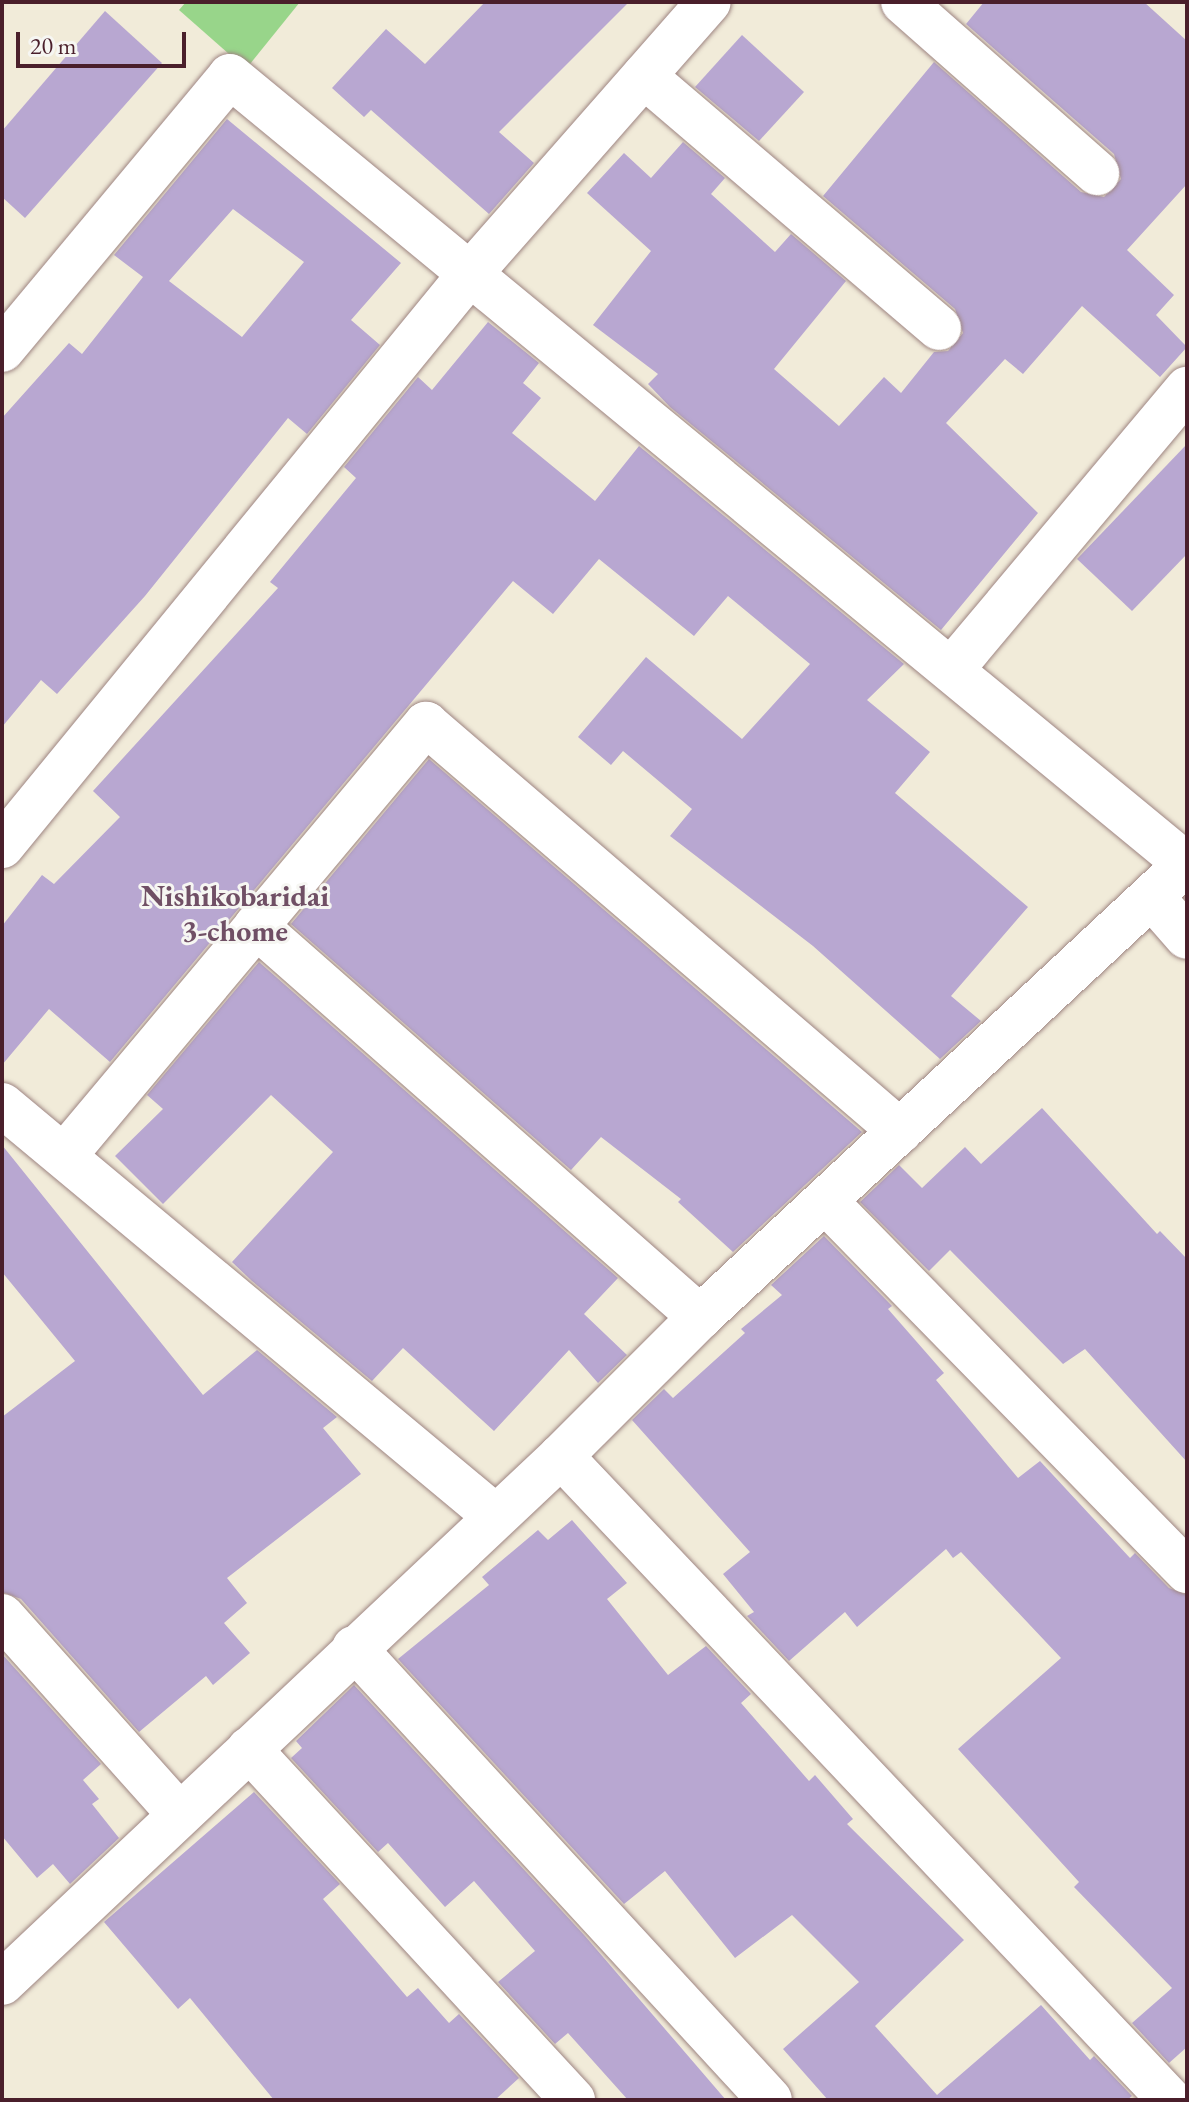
<!DOCTYPE html>
<html>
<head>
<meta charset="utf-8">
<style>
	body { margin:0 }
	#map { position:relative; width:1189px; height:2102px; overflow:hidden; background:#f1ebd9; font-family:"EB Garamond",serif }
	div>[style] { position:absolute }
	[style*='--x'] { left:calc(var(--x)*1px); top:calc(var(--y)*1px); width:calc(var(--w)*1px); rotate:calc(var(--a)*1deg) }
	.green>* { inset:0; background:#98d58a }
	.building>* { inset:0; background:#b8a7d1 }
	.roads { filter:drop-shadow(0 0 2px #9e8582) drop-shadow(0 0 2px #9e8582) }
	.minor>* { height:44px; margin:-22px; padding:0 22px; transform-origin:22px; border-radius:22px; background:#fff }
	span { translate:-50% -50%; white-space:nowrap; text-align:center; line-height:1.15; -webkit-text-stroke:6px #f6f6f2; paint-order:stroke }
	.neighbourhood-label { font-size:30px; color:#704f65; font-weight:700 }
	.frame { position:absolute; inset:0; border:4px solid #4a1f2b; pointer-events:none }
	.scale { position:absolute; left:16px; top:32px; width:170px; height:36px; box-sizing:border-box; border:4px solid #4a1f2b; border-top:0; padding-left:10px; font-size:24px; line-height:28px; white-space:nowrap; color:#4a1f2b; -webkit-text-stroke:6px #f6f6f2; paint-order:stroke }
</style>
</head>
<body>
<div id="map">
	<div class="green">
		<div style="clip-path:polygon(186px 2px,300px 2px,246px 69px,179px 10px)"></div>
	</div>
	<div class="building">
		<div style="clip-path:polygon(485px 2px,629px 2px,499px 132px,534px 163px,489px 214px,371px 110px,364px 117px,332px 88px,386px 29px,425px 64px)"></div>
		<div style="clip-path:polygon(984px 2px,1144px 2px,1187px 41px,1187px 184px,1127px 250px,1174px 295px,1156px 315px,1187px 347px,1160px 377px,1082px 306px,1023px 374px,1005px 359px,946px 423px,1038px 513px,941px 630px,670px 407px,648px 384px,658px 374px,593px 325px,651px 251px,587px 193px,624px 153px,651px 178px,683px 142px,725px 178px,711px 194px,775px 252px,791px 234px,846px 281px,774px 369px,839px 426px,884px 377px,901px 393px,934px 352px,948px 351px,963px 333px,955px 309px,823px 196px,934px 62px,1081px 192px,1104px 197px,1121px 179px,1114px 154px,966px 24px)"></div>
		<div style="clip-path:polygon(105px 11px,162px 63px,25px 218px,2px 197px,2px 131px)"></div>
		<div style="clip-path:polygon(742px 35px,804px 92px,759px 141px,695px 87px)"></div>
		<div style="clip-path:polygon(evenodd,227px 119px,401px 263px,351px 320px,380px 345px,307px 434px,288px 418px,145px 596px,57px 694px,41px 680px,2px 727px,2px 418px,69px 343px,82px 354px,143px 277px,114px 255px,227px 119px,233px 209px,304px 262px,242px 337px,169px 281px,233px 209px)"></div>
		<div style="clip-path:polygon(488px 322px,539px 363px,523px 383px,541px 398px,512px 433px,595px 501px,639px 446px,904px 664px,867px 700px,930px 752px,895px 793px,1028px 907px,951px 996px,981px 1021px,940px 1059px,813px 946px,670px 836px,692px 809px,623px 751px,611px 765px,578px 737px,646px 657px,742px 739px,810px 664px,728px 596px,694px 636px,599px 559px,553px 614px,513px 581px,110px 1062px,49px 1009px,2px 1065px,2px 926px,42px 875px,54px 884px,120px 817px,93px 791px,278px 588px,270px 582px,356px 478px,344px 467px,418px 377px,432px 390px)"></div>
		<div style="clip-path:polygon(1187px 444px,1187px 554px,1132px 611px,1077px 559px)"></div>
		<div style="clip-path:polygon(429px 759px,862px 1132px,733px 1252px,678px 1202px,681px 1199px,601px 1137px,571px 1170px,291px 924px)"></div>
		<div style="clip-path:polygon(259px 962px,618px 1278px,584px 1314px,627px 1355px,598px 1383px,569px 1350px,494px 1431px,403px 1348px,372px 1381px,252px 1281px,232px 1262px,333px 1152px,271px 1095px,163px 1204px,115px 1156px,163px 1109px,147px 1095px)"></div>
		<div style="clip-path:polygon(1042px 1108px,1157px 1234px,1160px 1231px,1187px 1259px,1187px 1462px,1085px 1349px,1063px 1364px,950px 1250px,929px 1271px,860px 1202px,899px 1165px,922px 1188px,965px 1147px,981px 1164px)"></div>
		<div style="clip-path:polygon(2px 1145px,203px 1395px,257px 1350px,337px 1417px,323px 1428px,361px 1474px,227px 1578px,247px 1603px,224px 1623px,250px 1653px,213px 1685px,206px 1676px,139px 1732px,21px 1599px,2px 1592px,2px 1417px,75px 1361px,2px 1272px)"></div>
		<div style="clip-path:polygon(824px 1236px,892px 1306px,888px 1309px,944px 1373px,936px 1380px,1018px 1478px,1040px 1461px,1130px 1558px,1135px 1553px,1169px 1588px,1187px 1595px,1187px 2047px,1169px 2063px,1132px 2023px,1172px 1988px,1074px 1887px,1079px 1882px,958px 1749px,1061px 1658px,961px 1552px,953px 1558px,946px 1549px,857px 1627px,845px 1612px,789px 1661px,747px 1616px,754px 1612px,723px 1574px,750px 1552px,632px 1420px,664px 1389px,673px 1398px,745px 1333px,741px 1329px,782px 1295px,771px 1285px)"></div>
		<div style="clip-path:polygon(572px 1520px,627px 1583px,607px 1599px,668px 1675px,706px 1646px,751px 1694px,741px 1703px,809px 1781px,815px 1775px,853px 1819px,847px 1824px,964px 1940px,875px 2026px,937px 2095px,1041px 2005px,1090px 2060px,1094px 2056px,1132px 2096px,1127px 2100px,828px 2100px,783px 2049px,859px 1982px,792px 1915px,735px 1958px,665px 1871px,624px 1904px,398px 1659px,489px 1585px,482px 1577px,538px 1530px,548px 1540px)"></div>
		<div style="clip-path:polygon(2px 1654px,101px 1764px,83px 1780px,99px 1799px,92px 1804px,119px 1838px,70px 1884px,53px 1864px,37px 1878px,2px 1836px)"></div>
		<div style="clip-path:polygon(354px 1685px,585px 1936px,726px 2100px,628px 2100px,568px 2033px,555px 2044px,498px 1982px,535px 1951px,474px 1881px,445px 1907px,388px 1843px,378px 1852px,291px 1758px,302px 1748px,296px 1741px)"></div>
		<div style="clip-path:polygon(254px 1792px,340px 1884px,323px 1899px,407px 1997px,418px 1988px,449px 2023px,459px 2014px,519px 2078px,495px 2100px,274px 2100px,190px 1998px,178px 2009px,104px 1922px)"></div>
	</div>
	<div class="roads">
		<div class="minor">
			<div style="--x:903;--y:2;--w:259;--a:41.4"></div>
			<div style="--x:644;--y:76;--w:388;--a:40.5"></div>
			<div style="--x:2;--y:350;--w:356;--a:-50.2"></div>
			<div style="--x:230;--y:76;--w:1239;--a:39.5"></div>
			<div style="--x:952;--y:669;--w:366;--a:-50"></div>
			<div style="--x:2;--y:846;--w:738;--a:-50.72"></div>
			<div style="--x:469;--y:275;--w:363;--a:-48.7"></div>
			<div style="--x:1152;--y:897;--w:53;--a:48.8"></div>
			<div style="--x:256;--y:926;--w:592;--a:41.37"></div>
			<div style="--x:2;--y:1105;--w:642;--a:39.82"></div>
			<div style="--x:64;--y:1156;--w:564;--a:-50.04"></div>
			<div style="--x:426;--y:724;--w:625;--a:40.65"></div>
			<div style="--x:825;--y:1201;--w:518;--a:45.63"></div>
			<div style="--x:561;--y:1456;--w:886;--a:46.6"></div>
			<div style="--x:2;--y:1616;--w:266;--a:48.2"></div>
			<div style="--x:354;--y:1648;--w:614;--a:47.37"></div>
			<div style="--x:249;--y:1749;--w:478;--a:47.3"></div>
			<div style="--x:2;--y:1983;--w:768;--a:-43.31"></div>
			<div style="--x:561;--y:1456;--w:197;--a:-45"></div>
			<div style="--x:700;--y:1317;--w:666;--a:-42.99"></div>
		</div>
	</div>
	<div class="neighbourhood-label">
		<span style="left:235px;top:913px">Nishikobaridai<br>3-chome</span>
	</div>
	<div class="frame"></div>
	<div class="scale">20 m</div>
</div>
</body>
</html>
